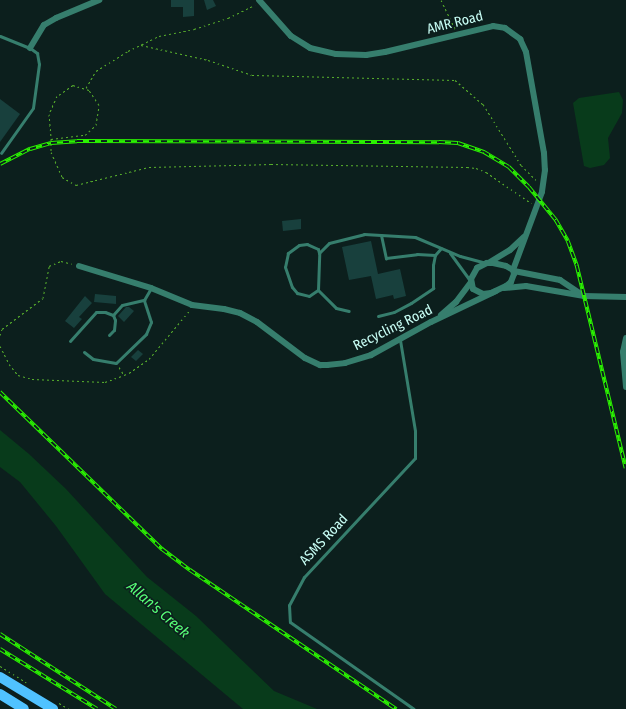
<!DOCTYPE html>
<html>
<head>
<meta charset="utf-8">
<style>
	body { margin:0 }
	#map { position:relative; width:626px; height:709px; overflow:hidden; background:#0c1f1d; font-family:"Fira Sans Condensed",sans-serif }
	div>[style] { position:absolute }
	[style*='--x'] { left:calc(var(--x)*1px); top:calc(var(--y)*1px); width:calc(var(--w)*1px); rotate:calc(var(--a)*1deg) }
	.water>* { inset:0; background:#083b1b }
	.building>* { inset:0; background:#18403d }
	.path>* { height:1px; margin-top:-0.5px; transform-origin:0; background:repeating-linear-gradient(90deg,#58b12c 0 2px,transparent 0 5px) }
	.lane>* { height:3px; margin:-1.5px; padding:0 1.5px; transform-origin:1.5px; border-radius:1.5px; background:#367e6d }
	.street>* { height:6px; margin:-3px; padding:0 3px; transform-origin:3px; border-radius:3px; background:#367e6d }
	.primary>* { height:10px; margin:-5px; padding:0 5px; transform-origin:5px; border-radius:5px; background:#50c2ff }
	.rail>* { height:3.5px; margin-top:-1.75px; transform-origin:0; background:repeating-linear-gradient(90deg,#0c1f1d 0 6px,#2bf400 0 12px); box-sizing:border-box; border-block:1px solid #2bf400 }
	span { translate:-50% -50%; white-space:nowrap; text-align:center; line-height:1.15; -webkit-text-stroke:3px #0c1f1d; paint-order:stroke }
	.street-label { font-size:14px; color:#c9fff6 }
	.water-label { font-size:15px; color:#57ff77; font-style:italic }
</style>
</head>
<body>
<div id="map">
	<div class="water">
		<div style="clip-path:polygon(619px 92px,623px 100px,622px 113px,608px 138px,610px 158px,604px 165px,590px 168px,584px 166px,573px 103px,579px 98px)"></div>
		<div style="clip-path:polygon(0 430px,29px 454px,66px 489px,147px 577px,196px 616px,274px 691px,317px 709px,243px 709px,105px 594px,56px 526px,20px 482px,0 467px)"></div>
	</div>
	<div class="building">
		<div style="clip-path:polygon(171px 0,194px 0,194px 16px,183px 17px,183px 7px,171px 7px)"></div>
		<div style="clip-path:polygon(204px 0,213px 0,216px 6px,207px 10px)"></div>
		<div style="clip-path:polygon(0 99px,20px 114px,0 142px)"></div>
		<div style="clip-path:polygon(301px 219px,301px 229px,283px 231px,282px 221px)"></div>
		<div style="clip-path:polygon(371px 241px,378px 274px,400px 269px,406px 296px,394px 299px,393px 295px,376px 299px,371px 276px,349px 280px,342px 247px)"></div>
		<div style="clip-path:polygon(95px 294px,116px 296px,116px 304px,94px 302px)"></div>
		<div style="clip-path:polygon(85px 296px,92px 303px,79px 317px,82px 319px,74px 328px,65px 321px)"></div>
		<div style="clip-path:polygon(126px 307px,129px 307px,134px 311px,124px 322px,118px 316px)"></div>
		<div style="clip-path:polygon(138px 350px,143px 354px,136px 361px,131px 357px)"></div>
	</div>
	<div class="path">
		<div style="--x:441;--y:0;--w:32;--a:64"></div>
		<div style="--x:141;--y:45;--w:69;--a:12.6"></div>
		<div style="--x:208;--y:60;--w:46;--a:18.8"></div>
		<div style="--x:252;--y:75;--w:203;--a:1.4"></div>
		<div style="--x:455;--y:80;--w:37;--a:41"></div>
		<div style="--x:483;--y:104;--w:72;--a:58.1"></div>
		<div style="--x:521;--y:165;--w:21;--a:45"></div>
		<div style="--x:86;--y:88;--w:20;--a:-60"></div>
		<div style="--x:96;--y:71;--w:38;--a:-32"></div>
		<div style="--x:128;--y:51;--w:34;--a:-26"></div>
		<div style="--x:159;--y:36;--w:36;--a:-11"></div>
		<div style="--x:194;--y:29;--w:36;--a:-18"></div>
		<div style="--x:228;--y:18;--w:30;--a:-26"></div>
		<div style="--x:51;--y:139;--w:34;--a:-7"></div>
		<div style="--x:85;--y:135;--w:15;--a:-42"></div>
		<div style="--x:96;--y:125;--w:20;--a:-81"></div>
		<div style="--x:99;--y:105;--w:18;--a:-124"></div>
		<div style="--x:89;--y:90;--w:17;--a:-163"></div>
		<div style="--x:73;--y:85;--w:19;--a:145"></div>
		<div style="--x:57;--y:96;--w:20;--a:114"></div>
		<div style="--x:49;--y:114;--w:25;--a:85"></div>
		<div style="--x:51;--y:139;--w:13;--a:90"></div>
		<div style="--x:51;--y:152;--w:27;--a:66"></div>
		<div style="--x:62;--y:177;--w:16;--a:30"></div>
		<div style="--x:76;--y:185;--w:75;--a:-13.9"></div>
		<div style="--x:149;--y:167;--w:122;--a:-1.4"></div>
		<div style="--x:271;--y:164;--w:196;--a:0.9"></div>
		<div style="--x:467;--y:167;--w:9;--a:6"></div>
		<div style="--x:476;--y:168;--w:11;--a:22"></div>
		<div style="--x:486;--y:172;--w:55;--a:34.6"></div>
		<div style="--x:0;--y:335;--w:6;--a:-72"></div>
		<div style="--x:2;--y:329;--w:51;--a:-37.1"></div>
		<div style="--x:43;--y:298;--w:33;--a:-79"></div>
		<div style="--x:49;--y:266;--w:13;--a:-23"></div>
		<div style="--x:61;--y:261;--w:11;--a:15"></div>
		<div style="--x:0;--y:346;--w:20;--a:63"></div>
		<div style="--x:9;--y:364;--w:14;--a:51"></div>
		<div style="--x:18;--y:375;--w:15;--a:16"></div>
		<div style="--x:32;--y:379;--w:73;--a:2.4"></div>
		<div style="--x:105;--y:382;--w:20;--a:-20"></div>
		<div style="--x:119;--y:367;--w:9;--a:58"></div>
		<div style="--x:124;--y:375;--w:5;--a:-22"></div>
		<div style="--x:129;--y:373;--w:24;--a:-35"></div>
		<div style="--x:149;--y:359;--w:64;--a:-50.1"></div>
		<div style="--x:0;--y:666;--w:31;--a:32"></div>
		<div style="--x:59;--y:703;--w:12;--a:31"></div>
	</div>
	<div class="lane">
		<div style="--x:0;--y:36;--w:32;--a:22"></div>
		<div style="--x:30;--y:48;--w:9;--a:36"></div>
		<div style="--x:37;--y:53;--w:11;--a:80"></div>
		<div style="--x:39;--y:64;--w:44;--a:97.8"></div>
		<div style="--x:33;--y:108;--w:55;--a:125.4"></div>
		<div style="--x:381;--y:235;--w:24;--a:78"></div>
		<div style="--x:386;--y:258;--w:31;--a:-7"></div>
		<div style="--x:417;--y:254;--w:18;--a:3"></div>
		<div style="--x:319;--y:253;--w:4;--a:-104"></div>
		<div style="--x:318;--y:249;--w:12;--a:-156"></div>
		<div style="--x:307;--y:244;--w:8;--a:173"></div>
		<div style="--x:299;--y:245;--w:14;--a:144"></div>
		<div style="--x:288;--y:253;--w:14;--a:102"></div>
		<div style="--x:285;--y:267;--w:21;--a:71"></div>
		<div style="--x:292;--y:287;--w:8;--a:50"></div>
		<div style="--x:297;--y:293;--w:12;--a:14"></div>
		<div style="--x:309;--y:296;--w:11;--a:-34"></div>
		<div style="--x:318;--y:290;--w:37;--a:-88"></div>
		<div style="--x:319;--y:253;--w:14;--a:-45"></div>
		<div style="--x:329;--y:243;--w:36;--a:-14"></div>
		<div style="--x:364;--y:234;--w:51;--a:3.4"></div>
		<div style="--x:415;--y:237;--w:49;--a:22.9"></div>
		<div style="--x:460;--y:256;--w:27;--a:15"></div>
		<div style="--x:450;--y:253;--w:34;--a:54"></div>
		<div style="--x:318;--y:290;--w:25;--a:45"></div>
		<div style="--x:336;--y:308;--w:13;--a:13"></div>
		<div style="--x:378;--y:316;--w:16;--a:-14"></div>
		<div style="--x:394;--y:312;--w:19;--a:-28"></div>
		<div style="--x:411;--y:303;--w:27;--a:-34"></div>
		<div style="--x:433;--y:288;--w:23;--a:-90"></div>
		<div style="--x:433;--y:265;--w:10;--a:-79"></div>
		<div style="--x:435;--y:255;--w:9;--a:-49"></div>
		<div style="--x:109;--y:335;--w:7;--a:-45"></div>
		<div style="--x:114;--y:330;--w:10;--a:-84"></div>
		<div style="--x:115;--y:320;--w:5;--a:-112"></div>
		<div style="--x:400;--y:340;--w:92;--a:80.6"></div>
		<div style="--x:415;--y:431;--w:27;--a:90"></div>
		<div style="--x:415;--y:458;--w:163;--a:133"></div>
		<div style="--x:304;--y:577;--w:32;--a:118"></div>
		<div style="--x:289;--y:605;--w:17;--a:87"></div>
		<div style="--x:290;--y:622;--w:151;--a:35.1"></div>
		<div style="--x:70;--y:341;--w:39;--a:-48"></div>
		<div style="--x:96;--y:312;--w:9;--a:0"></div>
		<div style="--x:105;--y:312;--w:9;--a:21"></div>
		<div style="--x:113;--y:315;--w:13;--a:-48"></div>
		<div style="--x:122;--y:305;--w:23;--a:-13"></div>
		<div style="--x:84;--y:352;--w:11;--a:38"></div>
		<div style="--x:93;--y:359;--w:23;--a:10"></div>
		<div style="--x:116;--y:363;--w:42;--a:-44"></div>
		<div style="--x:146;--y:334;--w:13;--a:-67"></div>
		<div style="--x:151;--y:322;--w:23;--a:-108"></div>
		<div style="--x:144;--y:300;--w:14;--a:-60"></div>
	</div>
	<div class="street">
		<div style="--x:259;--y:0;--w:48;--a:48.4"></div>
		<div style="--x:291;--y:36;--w:22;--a:32"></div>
		<div style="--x:310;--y:48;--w:27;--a:13"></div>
		<div style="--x:336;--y:54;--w:30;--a:2"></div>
		<div style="--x:366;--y:55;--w:19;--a:-9"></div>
		<div style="--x:385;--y:52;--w:111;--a:-13.5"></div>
		<div style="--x:493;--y:26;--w:12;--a:9"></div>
		<div style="--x:505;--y:28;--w:19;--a:36"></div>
		<div style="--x:520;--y:39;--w:14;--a:65"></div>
		<div style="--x:526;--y:52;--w:103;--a:79.9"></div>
		<div style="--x:544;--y:153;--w:17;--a:87"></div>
		<div style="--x:545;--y:170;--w:22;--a:98"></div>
		<div style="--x:542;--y:192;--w:83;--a:110.4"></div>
		<div style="--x:30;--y:48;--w:27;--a:-59"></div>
		<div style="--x:44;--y:25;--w:14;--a:-30"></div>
		<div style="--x:56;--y:18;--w:47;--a:-22.7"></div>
		<div style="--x:490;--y:262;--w:23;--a:-31"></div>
		<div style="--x:510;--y:250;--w:19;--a:-43"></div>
		<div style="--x:487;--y:263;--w:6;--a:0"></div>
		<div style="--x:493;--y:263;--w:13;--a:13"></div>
		<div style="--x:506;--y:266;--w:8;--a:30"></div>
		<div style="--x:513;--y:270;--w:4;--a:76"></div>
		<div style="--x:514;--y:274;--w:9;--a:111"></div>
		<div style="--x:511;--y:282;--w:6;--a:141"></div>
		<div style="--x:506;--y:286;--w:17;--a:155"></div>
		<div style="--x:491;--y:293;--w:8;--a:173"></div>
		<div style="--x:483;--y:294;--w:11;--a:-153"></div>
		<div style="--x:473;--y:289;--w:10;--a:-101"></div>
		<div style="--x:471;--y:279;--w:13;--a:-61"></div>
		<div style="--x:477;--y:268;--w:11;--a:-27"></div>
		<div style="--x:79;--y:266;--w:75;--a:17"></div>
		<div style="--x:151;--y:288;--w:44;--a:22.5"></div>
		<div style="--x:192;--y:305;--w:32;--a:7"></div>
		<div style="--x:224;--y:309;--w:16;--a:14"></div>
		<div style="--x:240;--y:313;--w:19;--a:28"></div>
		<div style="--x:257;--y:322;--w:60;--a:36.9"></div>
		<div style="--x:305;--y:358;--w:17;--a:25"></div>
		<div style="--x:320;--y:365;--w:7;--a:0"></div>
		<div style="--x:327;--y:365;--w:18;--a:-6"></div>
		<div style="--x:345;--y:363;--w:27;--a:-17"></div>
		<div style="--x:371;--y:355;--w:68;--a:-28.8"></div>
		<div style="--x:431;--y:322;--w:72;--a:-25.5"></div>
		<div style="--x:514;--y:271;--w:47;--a:11.1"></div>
		<div style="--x:560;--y:280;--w:27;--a:34"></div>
		<div style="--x:504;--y:288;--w:22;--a:-5"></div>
		<div style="--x:526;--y:286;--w:59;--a:9.8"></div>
		<div style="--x:584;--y:296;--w:42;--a:1.4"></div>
		<div style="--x:441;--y:315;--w:20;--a:-41"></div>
		<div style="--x:456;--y:302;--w:25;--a:-53"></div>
		<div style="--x:626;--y:338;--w:14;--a:102"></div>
		<div style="--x:623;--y:352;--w:35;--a:85"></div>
	</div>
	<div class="primary">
		<div style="--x:0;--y:677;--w:62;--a:31.1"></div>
		<div style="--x:0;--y:694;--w:28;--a:32"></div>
	</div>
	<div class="rail">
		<div style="--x:0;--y:164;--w:34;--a:-27"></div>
		<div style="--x:30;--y:149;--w:22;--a:-16"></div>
		<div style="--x:51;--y:143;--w:26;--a:-4"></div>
		<div style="--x:77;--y:141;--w:362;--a:0.2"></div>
		<div style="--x:439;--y:142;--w:19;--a:3"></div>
		<div style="--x:458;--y:143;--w:28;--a:19"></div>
		<div style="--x:484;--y:152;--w:29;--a:31"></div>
		<div style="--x:509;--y:167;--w:28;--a:45"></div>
		<div style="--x:529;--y:187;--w:43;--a:50.7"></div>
		<div style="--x:556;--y:220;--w:24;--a:60"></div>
		<div style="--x:568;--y:241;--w:27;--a:70"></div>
		<div style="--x:577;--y:266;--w:208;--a:76.4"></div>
		<div style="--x:0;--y:392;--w:226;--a:44.1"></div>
		<div style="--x:162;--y:549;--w:35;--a:37"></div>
		<div style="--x:190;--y:570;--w:249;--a:34"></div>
		<div style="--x:0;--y:634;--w:138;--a:32.9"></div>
		<div style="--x:0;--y:649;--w:114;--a:31.7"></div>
	</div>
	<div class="street-label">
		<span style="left:455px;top:23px;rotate:-14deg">AMR Road</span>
		<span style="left:393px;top:328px;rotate:-26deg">Recycling Road</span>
		<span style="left:324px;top:540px;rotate:-47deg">ASMS Road</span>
	</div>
	<div class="water-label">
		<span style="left:158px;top:610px;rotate:41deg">Allan's Creek</span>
	</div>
</div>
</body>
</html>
